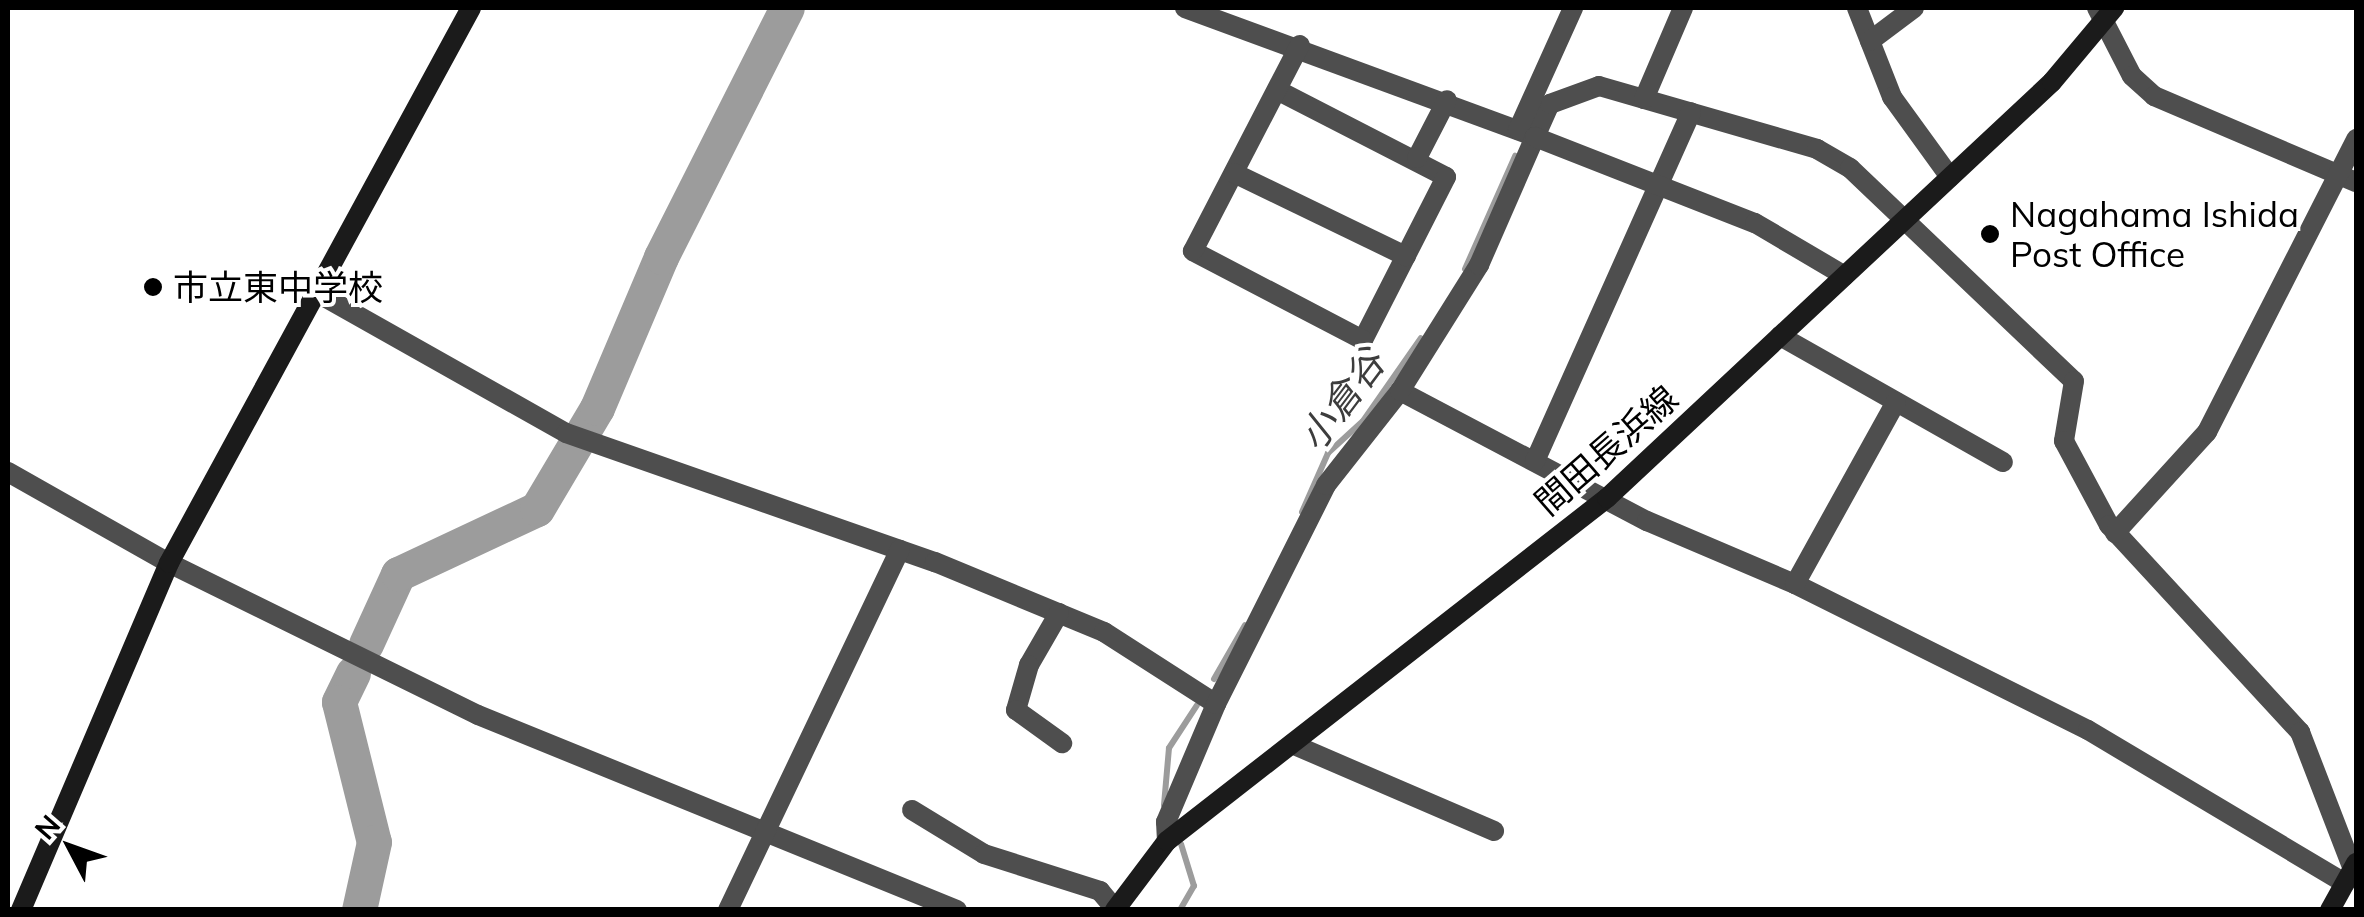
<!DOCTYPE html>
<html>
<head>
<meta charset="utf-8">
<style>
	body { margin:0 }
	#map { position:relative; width:2364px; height:917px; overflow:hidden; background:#fff; font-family:Mulish,"Noto Sans JP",sans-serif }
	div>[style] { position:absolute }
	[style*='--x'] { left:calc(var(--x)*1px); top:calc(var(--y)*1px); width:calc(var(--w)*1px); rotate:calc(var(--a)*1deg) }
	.stream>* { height:6px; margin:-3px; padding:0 3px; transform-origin:3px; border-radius:3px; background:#9c9c9c }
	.river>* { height:35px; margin:-17.5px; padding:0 17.5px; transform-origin:17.5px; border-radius:17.5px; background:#9c9c9c }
	.street>* { height:20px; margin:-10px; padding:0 10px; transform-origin:10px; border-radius:10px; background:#4e4e4e }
	.secondary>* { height:20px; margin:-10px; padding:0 10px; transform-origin:10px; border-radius:10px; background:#1b1b1b }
	.dots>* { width:28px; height:28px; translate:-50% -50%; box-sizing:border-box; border:5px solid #fff; border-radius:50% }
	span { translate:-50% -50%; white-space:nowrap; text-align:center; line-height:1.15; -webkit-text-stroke:8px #fff; paint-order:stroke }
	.poi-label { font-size:35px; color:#000 }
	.left { translate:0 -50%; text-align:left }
	.street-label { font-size:35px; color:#000 }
	.water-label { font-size:38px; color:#3d3d3d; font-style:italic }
	.frame { position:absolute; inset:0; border:10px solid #000; pointer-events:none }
	.north { position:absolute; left:20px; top:797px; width:100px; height:100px; -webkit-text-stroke:8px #fff; paint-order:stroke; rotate:311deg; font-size:28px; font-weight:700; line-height:40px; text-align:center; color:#000 }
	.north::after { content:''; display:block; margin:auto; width:35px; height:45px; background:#000; clip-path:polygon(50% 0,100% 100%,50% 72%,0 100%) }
</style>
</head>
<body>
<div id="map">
	<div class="stream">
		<div style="--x:1465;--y:269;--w:124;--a:-66.1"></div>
		<div style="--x:1302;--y:512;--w:64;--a:-66.2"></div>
		<div style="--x:1328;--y:453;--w:47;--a:-42.4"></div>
		<div style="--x:1363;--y:421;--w:101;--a:-55.1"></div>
		<div style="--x:1214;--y:679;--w:62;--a:-60.1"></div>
		<div style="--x:1164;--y:805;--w:57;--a:-85"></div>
		<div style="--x:1169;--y:748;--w:51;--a:-56.9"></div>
		<div style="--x:1180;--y:910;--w:28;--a:-60"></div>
		<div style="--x:1194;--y:886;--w:44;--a:-107.2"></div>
	</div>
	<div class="river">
		<div style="--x:366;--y:644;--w:77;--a:-65.4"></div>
		<div style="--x:398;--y:574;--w:153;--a:-25.1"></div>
		<div style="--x:537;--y:509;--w:117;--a:-59.3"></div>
		<div style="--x:597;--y:408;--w:164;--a:-67"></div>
		<div style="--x:661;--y:257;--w:279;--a:-63.2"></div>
		<div style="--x:353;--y:673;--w:32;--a:116"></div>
		<div style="--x:339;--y:702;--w:144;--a:76"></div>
		<div style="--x:374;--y:842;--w:70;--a:102.4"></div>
	</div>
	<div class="street">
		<div style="--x:1185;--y:8;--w:373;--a:20.2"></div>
		<div style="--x:1535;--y:137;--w:36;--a:-66"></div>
		<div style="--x:1550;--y:104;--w:52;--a:-20.2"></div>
		<div style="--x:1599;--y:86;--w:227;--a:16.1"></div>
		<div style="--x:1817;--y:149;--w:38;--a:30"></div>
		<div style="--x:1850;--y:168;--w:309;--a:43.6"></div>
		<div style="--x:2074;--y:381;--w:61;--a:99.5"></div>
		<div style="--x:2064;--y:441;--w:95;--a:61.8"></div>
		<div style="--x:2109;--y:525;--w:282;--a:47.3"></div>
		<div style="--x:2300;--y:732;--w:147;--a:68.9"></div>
		<div style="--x:1857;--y:8;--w:96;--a:68.5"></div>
		<div style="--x:1892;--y:97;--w:99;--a:54.1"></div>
		<div style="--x:2097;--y:8;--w:76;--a:62.8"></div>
		<div style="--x:2132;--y:76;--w:30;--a:42"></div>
		<div style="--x:2154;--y:96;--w:220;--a:23.1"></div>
		<div style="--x:1870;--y:41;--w:55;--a:-36.9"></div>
		<div style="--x:1277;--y:90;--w:190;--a:27.2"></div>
		<div style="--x:1446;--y:177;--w:183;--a:117"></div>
		<div style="--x:1363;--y:340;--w:192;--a:-152.4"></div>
		<div style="--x:1193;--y:251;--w:232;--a:-62.6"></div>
		<div style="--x:1644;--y:99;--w:99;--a:-66.8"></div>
		<div style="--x:1518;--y:130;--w:134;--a:-65.7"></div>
		<div style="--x:1417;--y:158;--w:65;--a:-62.7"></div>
		<div style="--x:1234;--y:173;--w:191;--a:25.8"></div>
		<div style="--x:314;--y:291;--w:289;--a:29.4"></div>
		<div style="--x:566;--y:433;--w:391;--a:19.3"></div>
		<div style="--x:935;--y:562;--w:183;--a:22.5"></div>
		<div style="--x:1104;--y:632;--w:133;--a:32.7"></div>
		<div style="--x:1780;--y:336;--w:256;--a:29.5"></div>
		<div style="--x:1400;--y:391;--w:279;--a:27.8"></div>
		<div style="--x:1647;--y:521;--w:161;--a:23.1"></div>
		<div style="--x:1795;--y:584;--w:327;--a:26.5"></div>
		<div style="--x:2088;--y:730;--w:299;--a:30.8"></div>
		<div style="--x:1535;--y:461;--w:382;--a:-65.9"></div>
		<div style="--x:8;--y:472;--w:185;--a:29.5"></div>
		<div style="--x:169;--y:563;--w:344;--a:26.2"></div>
		<div style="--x:478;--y:715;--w:517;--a:22.15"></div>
		<div style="--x:2115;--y:533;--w:137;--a:-47.7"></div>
		<div style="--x:2207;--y:432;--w:329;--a:-63"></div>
		<div style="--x:1795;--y:584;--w:208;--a:-61"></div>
		<div style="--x:1059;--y:613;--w:60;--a:120"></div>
		<div style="--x:1029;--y:665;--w:47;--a:106.1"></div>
		<div style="--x:1016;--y:710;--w:57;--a:35.7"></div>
		<div style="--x:1292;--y:744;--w:220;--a:23.3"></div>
		<div style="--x:912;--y:810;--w:84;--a:31.4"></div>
		<div style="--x:984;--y:854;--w:122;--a:17.7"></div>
		<div style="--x:1100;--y:891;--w:23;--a:50"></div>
		<div style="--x:1167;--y:841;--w:19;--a:-93"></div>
		<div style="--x:1166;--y:822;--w:128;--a:-67"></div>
		<div style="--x:1216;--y:704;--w:245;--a:-63.3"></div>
		<div style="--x:1326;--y:485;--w:120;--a:-51.8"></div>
		<div style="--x:1400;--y:391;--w:149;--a:-57.9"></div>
		<div style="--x:1479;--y:265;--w:140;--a:-66.4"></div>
		<div style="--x:1535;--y:137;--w:236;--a:21.4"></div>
		<div style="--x:1755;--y:223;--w:104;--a:30.5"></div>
		<div style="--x:728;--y:910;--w:399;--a:-64.5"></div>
	</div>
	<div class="secondary">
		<div style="--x:21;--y:910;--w:377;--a:-66.9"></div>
		<div style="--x:169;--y:563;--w:632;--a:-61.45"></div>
		<div style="--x:1115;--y:910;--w:86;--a:-53"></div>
		<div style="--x:1167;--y:841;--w:558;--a:-37.94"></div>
		<div style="--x:1607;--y:498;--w:609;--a:-43.07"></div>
		<div style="--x:2052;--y:82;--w:97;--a:-50"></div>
		<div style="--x:2330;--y:910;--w:54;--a:-61"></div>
	</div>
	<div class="dots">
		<div style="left:1990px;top:234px;background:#000"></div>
		<div style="left:153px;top:287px;background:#000"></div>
	</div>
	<div class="poi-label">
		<span class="left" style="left:2010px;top:234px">Nagahama Ishida<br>Post Office</span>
		<span class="left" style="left:173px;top:287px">市立東中学校</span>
	</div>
	<div class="street-label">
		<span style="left:1606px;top:450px;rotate:-41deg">間田長浜線</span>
	</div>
	<div class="water-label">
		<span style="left:1342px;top:400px;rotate:-53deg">小倉谷</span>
	</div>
	<div class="frame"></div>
	<div class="north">N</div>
</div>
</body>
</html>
